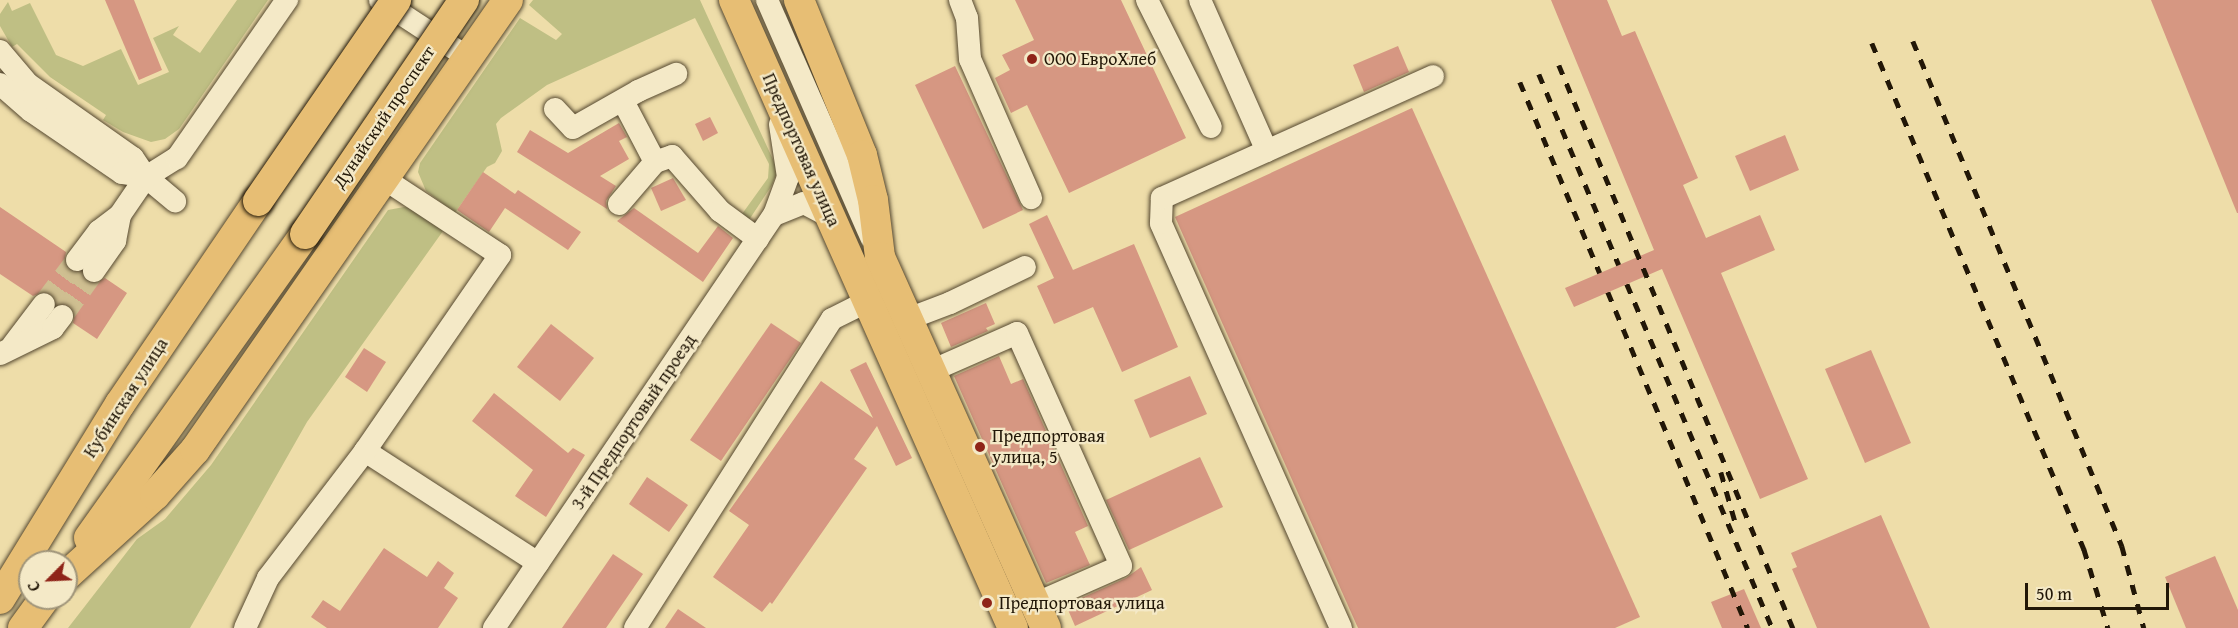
<!DOCTYPE html>
<html>
<head>
<meta charset="utf-8">
<style>
	body { margin:0 }
	#map { position:relative; width:2238px; height:628px; overflow:hidden; background:#eedda9; font-family:"Gentium Book Plus",serif }
	div>[style] { position:absolute }
	[style*='--x'] { left:calc(var(--x)*1px); top:calc(var(--y)*1px); width:calc(var(--w)*1px); rotate:calc(var(--a)*1deg) }
	.green>* { inset:0; background:#bfbf84 }
	.building>* { inset:0; background:#d69782 }
	.minor-tunnel>* { height:22px; margin-top:-11px; transform-origin:0; background:repeating-linear-gradient(90deg,#cfbf91 0 22px,transparent 0 33px) }
	.roads { filter:drop-shadow(0 0 2px #554830) drop-shadow(0 0 2px #554830) }
	.minor>* { height:22px; margin:-11px; padding:0 11px; transform-origin:11px; border-radius:11px; background:#f4e9c7 }
	.major>* { height:30px; margin:-15px; padding:0 15px; transform-origin:15px; border-radius:15px; background:#e7be74 }
	.rail>* { height:4.5px; margin-top:-2.25px; transform-origin:0; background:repeating-linear-gradient(90deg,#221707 0 10px,transparent 0 20px) }
	.bridges { filter:drop-shadow(0 0 2px #221707) drop-shadow(0 0 2px #221707) }
	.major-bridge>* { height:30px; margin:-15px; padding:0 15px; transform-origin:15px; border-radius:15px; background:#e7be74 }
	.dots>* { width:16px; height:16px; translate:-50% -50%; box-sizing:border-box; border:3px solid #f4e9c7; border-radius:50% }
	span { translate:-50% -50%; white-space:nowrap; text-align:center; line-height:1.15; -webkit-text-stroke:4.5px #f4e9c7; paint-order:stroke }
	.poi-label { font-size:18px; color:#221707 }
	.left { translate:0 -50%; text-align:left }
	.street-label { font-size:18px; color:#221707 }
	.north { position:absolute; left:18px; top:550px; width:60px; height:60px; box-sizing:border-box; background:#f4e9c7; border:2px solid #a0957a; border-radius:50%; rotate:246deg; font-size:16px; font-weight:700; line-height:24px; text-align:center; color:#221707 }
	.north::after { content:''; display:block; margin:auto; width:21px; height:27px; background:#8f2418; clip-path:polygon(50% 0,100% 100%,50% 72%,0 100%) }
	.scale { position:absolute; left:2025px; top:583px; width:144px; height:27px; box-sizing:border-box; border:3px solid #221707; border-top:0; padding-left:8px; font-size:18px; line-height:21px; white-space:nowrap; color:#221707; -webkit-text-stroke:4px #f4e9c7; paint-order:stroke }
</style>
</head>
<body>
<div id="map">
	<div class="green">
		<div style="clip-path:polygon(237px 0,268px 0,179px 129px,165px 139px,151px 142px,123px 132px,103px 120px,106px 115px,50px 77px,17px 44px,12px 47px,0 26px,0 14px,8px 2px,12px 11px,30px 3px,56px 55px,83px 66px,121px 49px,138px 85px,169px 72px,153px 38px,179px 26px,173px 35px,200px 53px)"></div>
		<div style="clip-path:polygon(533px 0,700px 0,775px 164px,776px 175px,772px 185px,747px 223px,737px 221px,768px 178px,769px 164px,695px 18px,547px 85px,501px 118px,496px 124px,502px 151px,495px 163px,487px 167px,455px 213px,426px 191px,418px 172px,420px 163px,520px 18px,556px 40px,562px 34px,529px 5px)"></div>
		<div style="clip-path:polygon(404px 207px,411px 208px,443px 231px,307px 422px,190px 628px,68px 628px,137px 539px,165px 519px,211px 465px,388px 210px)"></div>
	</div>
	<div class="building">
		<div style="clip-path:polygon(105px 0,134px 0,162px 70px,139px 80px)"></div>
		<div style="clip-path:polygon(1015px 0,1121px 0,1186px 138px,1069px 193px,1027px 105px,1011px 113px,995px 78px,1010px 70px,1002px 55px,1034px 40px)"></div>
		<div style="clip-path:polygon(1551px 0,1607px 0,1622px 36px,1635px 31px,1698px 178px,1683px 185px,1706px 238px,1760px 215px,1775px 250px,1721px 273px,1808px 479px,1760px 499px,1662px 269px,1574px 307px,1565px 288px,1654px 250px)"></div>
		<div style="clip-path:polygon(2151px 0,2238px 0,2238px 213px,2237px 213px)"></div>
		<div style="clip-path:polygon(1398px 46px,1409px 72px,1364px 92px,1353px 65px)"></div>
		<div style="clip-path:polygon(955px 66px,1023px 210px,983px 229px,915px 85px)"></div>
		<div style="clip-path:polygon(1412px 108px,1640px 617px,1615px 628px,1358px 628px,1175px 217px)"></div>
		<div style="clip-path:polygon(710px 117px,718px 133px,703px 141px,695px 124px)"></div>
		<div style="clip-path:polygon(619px 123px,627px 137px,619px 141px,629px 159px,600px 176px,616px 186px,606px 201px,607px 209px,517px 152px,530px 130px,568px 153px)"></div>
		<div style="clip-path:polygon(1785px 135px,1799px 170px,1750px 191px,1735px 156px)"></div>
		<div style="clip-path:polygon(483px 172px,515px 194px,518px 190px,581px 232px,568px 250px,505px 208px,489px 232px,457px 210px)"></div>
		<div style="clip-path:polygon(673px 178px,686px 200px,661px 211px,651px 188px)"></div>
		<div style="clip-path:polygon(0 207px,66px 252px,64px 265px,69px 271px,81px 273px,86px 282px,92px 284px,105px 278px,127px 293px,97px 339px,73px 323px,75px 311px,70px 305px,57px 303px,53px 294px,46px 291px,33px 296px,0 274px)"></div>
		<div style="clip-path:polygon(634px 208px,698px 253px,718px 226px,733px 238px,703px 282px,617px 221px)"></div>
		<div style="clip-path:polygon(1047px 215px,1073px 270px,1134px 244px,1178px 347px,1122px 372px,1093px 307px,1054px 324px,1037px 286px,1054px 278px,1029px 224px)"></div>
		<div style="clip-path:polygon(986px 303px,995px 324px,986px 328px,988px 331px,951px 347px,941px 323px)"></div>
		<div style="clip-path:polygon(771px 323px,801px 343px,721px 461px,690px 440px)"></div>
		<div style="clip-path:polygon(551px 324px,594px 358px,560px 401px,517px 367px)"></div>
		<div style="clip-path:polygon(364px 348px,386px 362px,367px 392px,345px 377px)"></div>
		<div style="clip-path:polygon(1871px 350px,1911px 443px,1865px 463px,1825px 369px)"></div>
		<div style="clip-path:polygon(999px 356px,1011px 384px,1023px 379px,1088px 526px,1075px 532px,1090px 565px,1046px 583px,954px 376px)"></div>
		<div style="clip-path:polygon(866px 362px,912px 458px,896px 466px,877px 426px,854px 459px,867px 468px,772px 604px,770px 602px,762px 612px,713px 577px,749px 525px,729px 511px,821px 381px,873px 418px,850px 370px)"></div>
		<div style="clip-path:polygon(1190px 376px,1207px 414px,1150px 438px,1134px 400px)"></div>
		<div style="clip-path:polygon(494px 393px,568px 453px,573px 448px,585px 455px,546px 517px,515px 496px,533px 470px,472px 421px)"></div>
		<div style="clip-path:polygon(1200px 457px,1223px 507px,1129px 550px,1106px 500px)"></div>
		<div style="clip-path:polygon(647px 477px,688px 505px,669px 532px,629px 504px)"></div>
		<div style="clip-path:polygon(1881px 515px,1930px 628px,1817px 628px,1792px 569px,1797px 567px,1791px 553px)"></div>
		<div style="clip-path:polygon(384px 548px,427px 577px,438px 561px,454px 573px,444px 588px,458px 598px,438px 628px,327px 628px,311px 617px,323px 600px,340px 611px)"></div>
		<div style="clip-path:polygon(613px 554px,643px 574px,606px 628px,562px 628px)"></div>
		<div style="clip-path:polygon(2215px 556px,2238px 610px,2238px 628px,2186px 628px,2165px 577px)"></div>
		<div style="clip-path:polygon(1141px 567px,1152px 590px,1075px 626px,1066px 605px,1126px 578px)"></div>
		<div style="clip-path:polygon(1744px 589px,1761px 628px,1722px 628px,1711px 602px)"></div>
		<div style="clip-path:polygon(678px 609px,706px 628px,665px 628px)"></div>
	</div>
	<div class="minor-tunnel">
		<div style="--x:44;--y:304;--w:55;--a:-53.1"></div>
		<div style="--x:62;--y:316;--w:55;--a:-54.6"></div>
	</div>
	<div class="roads">
		<div class="minor">
			<div style="--x:380;--y:0;--w:104;--a:33.2"></div>
			<div style="--x:767;--y:0;--w:259;--a:66.3"></div>
			<div style="--x:960;--y:0;--w:19;--a:69"></div>
			<div style="--x:967;--y:18;--w:41;--a:85.8"></div>
			<div style="--x:970;--y:59;--w:152;--a:66.3"></div>
			<div style="--x:1147;--y:0;--w:142;--a:63.3"></div>
			<div style="--x:1200;--y:0;--w:165;--a:66.1"></div>
			<div style="--x:0;--y:51;--w:43;--a:49.7"></div>
			<div style="--x:28;--y:84;--w:128;--a:35.2"></div>
			<div style="--x:133;--y:158;--w:23;--a:56"></div>
			<div style="--x:146;--y:177;--w:38;--a:40"></div>
			<div style="--x:0;--y:84;--w:41;--a:41.1"></div>
			<div style="--x:31;--y:111;--w:110;--a:34.3"></div>
			<div style="--x:122;--y:173;--w:24;--a:9"></div>
			<div style="--x:623;--y:101;--w:69;--a:62.3"></div>
			<div style="--x:555;--y:109;--w:26;--a:47"></div>
			<div style="--x:573;--y:128;--w:75;--a:-29.6"></div>
			<div style="--x:638;--y:91;--w:42;--a:-24.1"></div>
			<div style="--x:619;--y:204;--w:55;--a:-49.4"></div>
			<div style="--x:655;--y:162;--w:18;--a:-19"></div>
			<div style="--x:672;--y:156;--w:73;--a:48.9"></div>
			<div style="--x:720;--y:211;--w:47;--a:36.4"></div>
			<div style="--x:774;--y:215;--w:32;--a:-22"></div>
			<div style="--x:804;--y:203;--w:30;--a:28"></div>
			<div style="--x:77;--y:260;--w:36;--a:-53"></div>
			<div style="--x:99;--y:231;--w:26;--a:-37"></div>
			<div style="--x:120;--y:215;--w:46;--a:-55.6"></div>
			<div style="--x:146;--y:177;--w:36;--a:-32"></div>
			<div style="--x:177;--y:158;--w:193;--a:-55.2"></div>
			<div style="--x:94;--y:271;--w:37;--a:-55"></div>
			<div style="--x:115;--y:241;--w:26;--a:-79"></div>
			<div style="--x:908;--y:319;--w:45;--a:-20.9"></div>
			<div style="--x:950;--y:303;--w:83;--a:-25.6"></div>
			<div style="--x:13;--y:345;--w:51;--a:-52.9"></div>
			<div style="--x:0;--y:354;--w:59;--a:-26.1"></div>
			<div style="--x:53;--y:328;--w:15;--a:-53"></div>
			<div style="--x:931;--y:371;--w:94;--a:-23.8"></div>
			<div style="--x:1017;--y:333;--w:255;--a:65.9"></div>
			<div style="--x:1121;--y:566;--w:94;--a:156.2"></div>
			<div style="--x:365;--y:451;--w:206;--a:32.9"></div>
			<div style="--x:245;--y:628;--w:55;--a:-65.3"></div>
			<div style="--x:268;--y:578;--w:160;--a:-52.6"></div>
			<div style="--x:365;--y:451;--w:238;--a:-55.4"></div>
			<div style="--x:500;--y:255;--w:140;--a:-146.7"></div>
			<div style="--x:494;--y:628;--w:499;--a:-55.9"></div>
			<div style="--x:774;--y:215;--w:40;--a:-69.8"></div>
			<div style="--x:788;--y:177;--w:53;--a:-98.7"></div>
			<div style="--x:635;--y:628;--w:366;--a:-57.5"></div>
			<div style="--x:832;--y:319;--w:40;--a:-26.6"></div>
			<div style="--x:1341;--y:628;--w:443;--a:-114"></div>
			<div style="--x:1161;--y:223;--w:25;--a:-88"></div>
			<div style="--x:1162;--y:198;--w:297;--a:-24.2"></div>
		</div>
		<div class="major">
			<div style="--x:734;--y:0;--w:687;--a:66.05"></div>
			<div style="--x:799;--y:0;--w:167;--a:67.9"></div>
			<div style="--x:862;--y:155;--w:46;--a:76.3"></div>
			<div style="--x:873;--y:200;--w:57;--a:83"></div>
			<div style="--x:880;--y:257;--w:406;--a:65.9"></div>
			<div style="--x:89;--y:538;--w:373;--a:-54.6"></div>
			<div style="--x:66;--y:576;--w:120;--a:-42.3"></div>
			<div style="--x:155;--y:495;--w:60;--a:-48.4"></div>
			<div style="--x:195;--y:450;--w:548;--a:-55.18"></div>
			<div style="--x:0;--y:599;--w:229;--a:-58.4"></div>
			<div style="--x:120;--y:404;--w:245;--a:-55.8"></div>
			<div style="--x:23;--y:628;--w:37;--a:-54"></div>
		</div>
	</div>
	<div class="rail">
		<div style="--x:1913;--y:41;--w:547;--a:67.52"></div>
		<div style="--x:2122;--y:546;--w:85;--a:75"></div>
		<div style="--x:1872;--y:43;--w:549;--a:67.27"></div>
		<div style="--x:2084;--y:549;--w:83;--a:73.1"></div>
		<div style="--x:1559;--y:65;--w:610;--a:67.43"></div>
		<div style="--x:1539;--y:74;--w:207;--a:67.3"></div>
		<div style="--x:1520;--y:82;--w:207;--a:67.3"></div>
		<div style="--x:1627;--y:284;--w:373;--a:67.1"></div>
		<div style="--x:1608;--y:292;--w:364;--a:67.4"></div>
		<div style="--x:1721;--y:472;--w:51;--a:74.1"></div>
	</div>
	<div class="bridges">
		<div class="major-bridge">
			<div style="--x:258;--y:201;--w:244;--a:-55.5"></div>
			<div style="--x:305;--y:234;--w:283;--a:-55.8"></div>
		</div>
	</div>
	<div class="dots">
		<div style="left:1032px;top:59px;background:#8f2418"></div>
		<div style="left:980px;top:447px;background:#8f2418"></div>
		<div style="left:987px;top:603px;background:#8f2418"></div>
	</div>
	<div class="poi-label">
		<span class="left" style="left:1044px;top:59px">ООО ЕвроХлеб</span>
		<span class="left" style="left:992px;top:447px">Предпортовая<br>улица, 5</span>
		<span class="left" style="left:999px;top:603px">Предпортовая улица</span>
	</div>
	<div class="street-label">
		<span style="left:384px;top:117px;rotate:-56deg">Дунайский проспект</span>
		<span style="left:801px;top:150px;rotate:66deg">Предпортовая улица</span>
		<span style="left:126px;top:398px;rotate:-57deg">Кубинская улица</span>
		<span style="left:634px;top:422px;rotate:-56deg">3-й Предпортовый проезд</span>
	</div>
	<div class="north">С</div>
	<div class="scale">50 m</div>
</div>
</body>
</html>
